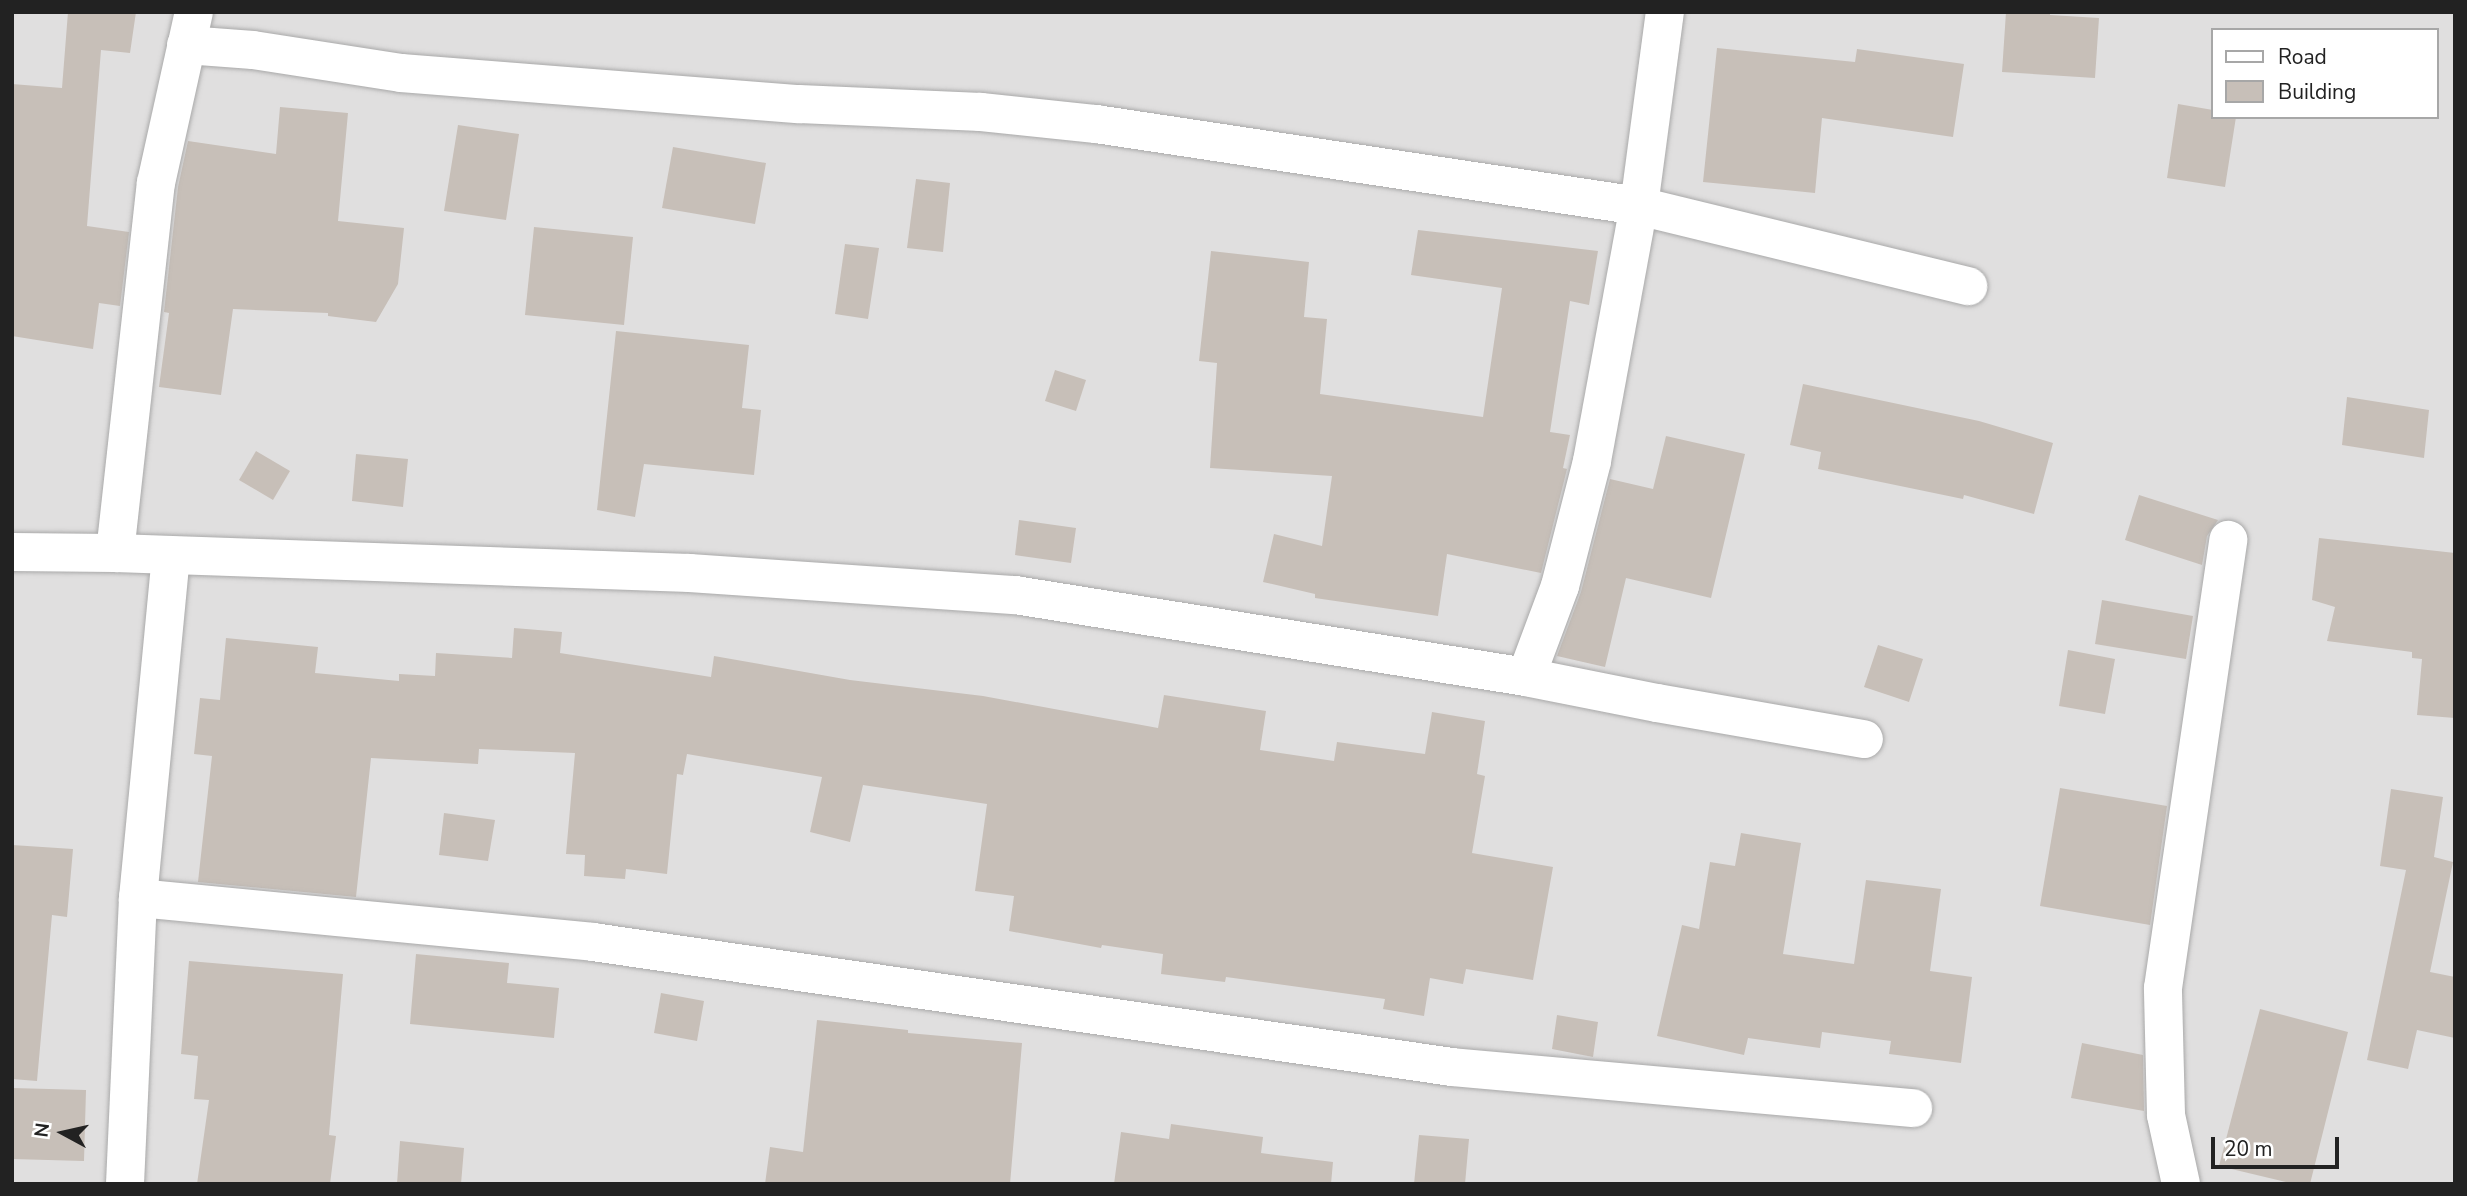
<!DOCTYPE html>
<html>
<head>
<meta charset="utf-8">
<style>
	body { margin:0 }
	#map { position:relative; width:2467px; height:1196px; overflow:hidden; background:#f2efe9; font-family:"Nunito Sans",sans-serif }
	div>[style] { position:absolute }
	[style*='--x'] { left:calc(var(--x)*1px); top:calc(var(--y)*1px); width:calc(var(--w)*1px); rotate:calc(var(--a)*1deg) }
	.residential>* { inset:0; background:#e0dfdf }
	.building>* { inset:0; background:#c7bfb8 }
	.roads { filter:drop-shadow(0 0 2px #a9a9a9) drop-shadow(0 0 2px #a9a9a9) }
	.minor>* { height:38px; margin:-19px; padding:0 19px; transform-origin:19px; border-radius:19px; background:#fff }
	span { translate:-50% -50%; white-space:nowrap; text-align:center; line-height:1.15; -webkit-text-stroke:5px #fff; paint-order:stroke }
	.frame { position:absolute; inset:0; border:14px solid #222; pointer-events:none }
	.legend { position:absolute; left:2211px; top:28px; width:228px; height:91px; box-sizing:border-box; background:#fff; border:2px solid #a7a7a7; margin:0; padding:9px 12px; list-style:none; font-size:21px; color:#222 }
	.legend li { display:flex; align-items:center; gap:14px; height:35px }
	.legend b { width:35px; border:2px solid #a7a7a7 }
	.north { position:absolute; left:28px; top:1098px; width:70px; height:70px; -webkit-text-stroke:5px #fff; paint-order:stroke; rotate:278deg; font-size:19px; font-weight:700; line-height:28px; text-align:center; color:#222 }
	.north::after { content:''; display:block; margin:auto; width:24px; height:32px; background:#222; clip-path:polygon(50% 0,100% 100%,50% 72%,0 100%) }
	.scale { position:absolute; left:2211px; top:1137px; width:128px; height:32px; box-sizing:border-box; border:4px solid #222; border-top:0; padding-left:9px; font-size:21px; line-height:24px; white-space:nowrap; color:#222; -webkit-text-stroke:5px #fff; paint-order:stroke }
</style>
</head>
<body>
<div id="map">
	<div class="residential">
		<div style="clip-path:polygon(evenodd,12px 12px,2455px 12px,2455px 1184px,12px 1184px,12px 12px,2213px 30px,2437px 30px,2437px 117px,2213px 117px,2213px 30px)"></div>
	</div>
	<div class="building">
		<div style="clip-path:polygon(68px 12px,136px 12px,130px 53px,101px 50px,87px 226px,129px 232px,120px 306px,99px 303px,93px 349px,12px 336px,12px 84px,62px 88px)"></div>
		<div style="clip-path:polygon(2006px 12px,2050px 12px,2050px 15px,2099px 18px,2095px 78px,2002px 72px)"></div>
		<div style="clip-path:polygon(1717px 48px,1855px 62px,1857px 49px,1964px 64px,1953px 137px,1822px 118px,1815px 193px,1703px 182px)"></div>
		<div style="clip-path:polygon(2178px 104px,2213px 110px,2213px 117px,2236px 117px,2225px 187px,2167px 178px)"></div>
		<div style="clip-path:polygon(280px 107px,348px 113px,338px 221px,404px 228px,398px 284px,376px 322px,328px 316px,328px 313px,233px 309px,221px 395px,159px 387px,169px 313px,164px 312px,178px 187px,188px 141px,276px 154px)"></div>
		<div style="clip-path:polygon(458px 125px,519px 134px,506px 220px,444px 211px)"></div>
		<div style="clip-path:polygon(673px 147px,766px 163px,755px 224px,662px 208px)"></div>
		<div style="clip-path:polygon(916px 179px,950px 183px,943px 252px,907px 248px)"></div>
		<div style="clip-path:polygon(534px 227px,633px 237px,624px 325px,525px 315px)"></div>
		<div style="clip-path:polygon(1418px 230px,1598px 251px,1589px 305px,1570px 301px,1550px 432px,1570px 435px,1563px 468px,1567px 469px,1541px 573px,1447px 554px,1438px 616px,1315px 598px,1315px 594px,1263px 582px,1274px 534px,1322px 546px,1332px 476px,1210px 468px,1217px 363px,1199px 361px,1211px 251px,1309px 262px,1304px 317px,1327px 319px,1320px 394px,1483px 417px,1502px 288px,1411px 275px)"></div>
		<div style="clip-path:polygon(845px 244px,879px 248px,868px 319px,835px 314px)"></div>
		<div style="clip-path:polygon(616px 331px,749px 345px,742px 408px,761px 410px,754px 475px,644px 464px,635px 517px,597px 510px)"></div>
		<div style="clip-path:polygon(1055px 370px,1086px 380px,1076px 411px,1045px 401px)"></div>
		<div style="clip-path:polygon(1803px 384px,1979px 421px,2053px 443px,2034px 514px,1964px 495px,1963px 499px,1818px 469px,1821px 452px,1790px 445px)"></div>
		<div style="clip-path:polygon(2347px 397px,2429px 410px,2424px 458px,2342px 445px)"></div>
		<div style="clip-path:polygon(1666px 436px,1745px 454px,1711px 598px,1626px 578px,1605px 667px,1557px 656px,1581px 592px,1610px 479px,1653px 489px)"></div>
		<div style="clip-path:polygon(256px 451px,290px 471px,273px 500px,239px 480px)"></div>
		<div style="clip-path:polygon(356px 454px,408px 459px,403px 507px,352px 501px)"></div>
		<div style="clip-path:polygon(2139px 495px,2218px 520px,2207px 536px,2202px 565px,2125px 540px)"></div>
		<div style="clip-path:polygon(1019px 520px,1076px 528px,1071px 563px,1015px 555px)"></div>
		<div style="clip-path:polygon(2319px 538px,2455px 553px,2455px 718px,2417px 715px,2422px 659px,2412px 658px,2412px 652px,2327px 641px,2335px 607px,2312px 600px)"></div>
		<div style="clip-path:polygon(2102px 600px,2193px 616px,2186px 659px,2095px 644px)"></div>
		<div style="clip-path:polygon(514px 628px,562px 632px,560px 653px,711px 677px,714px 656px,850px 680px,983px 696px,1158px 728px,1164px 695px,1266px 711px,1260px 750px,1334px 761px,1337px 742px,1425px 754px,1432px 712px,1485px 721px,1477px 774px,1485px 776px,1472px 853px,1553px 867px,1533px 980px,1466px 969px,1463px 984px,1430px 978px,1424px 1016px,1383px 1009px,1385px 999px,1226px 977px,1225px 982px,1161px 974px,1163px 954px,1102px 945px,1101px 948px,1009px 931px,1014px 896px,975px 891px,987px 804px,863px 785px,850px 842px,810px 832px,822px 777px,687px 754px,683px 775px,677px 774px,667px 874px,626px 869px,625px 879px,584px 876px,585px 855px,566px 854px,575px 753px,479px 749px,478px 764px,371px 758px,356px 897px,198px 882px,212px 756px,194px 754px,200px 698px,220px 700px,226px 638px,318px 647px,315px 673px,399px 681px,399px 674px,435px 676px,436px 653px,512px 658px)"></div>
		<div style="clip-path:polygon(1878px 645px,1923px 659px,1909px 702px,1864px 687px)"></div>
		<div style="clip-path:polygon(2068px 650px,2115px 659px,2105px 714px,2059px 706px)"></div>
		<div style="clip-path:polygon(2060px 788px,2167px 806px,2150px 925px,2040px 906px)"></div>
		<div style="clip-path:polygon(2391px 789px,2443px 797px,2434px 857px,2453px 862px,2430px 972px,2455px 977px,2455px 1038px,2417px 1030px,2408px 1069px,2367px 1060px,2406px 870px,2380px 866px)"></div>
		<div style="clip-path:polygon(444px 813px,495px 820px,488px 861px,439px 855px)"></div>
		<div style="clip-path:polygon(1741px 833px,1801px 843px,1783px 954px,1854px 964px,1866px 880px,1941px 889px,1930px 971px,1972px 977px,1961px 1063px,1889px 1054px,1891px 1041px,1822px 1032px,1820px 1048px,1748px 1038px,1744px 1055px,1657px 1036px,1682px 925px,1699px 929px,1710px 862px,1735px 866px)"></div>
		<div style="clip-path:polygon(12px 845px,73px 849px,67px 917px,52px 915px,37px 1081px,12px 1079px)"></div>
		<div style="clip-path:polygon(416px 954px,509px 963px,507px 983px,559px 988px,554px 1038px,410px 1024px)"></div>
		<div style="clip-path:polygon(189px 961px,343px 974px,329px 1135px,336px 1136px,330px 1184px,197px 1184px,209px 1100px,194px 1099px,198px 1056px,181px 1054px)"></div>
		<div style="clip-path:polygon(661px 993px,704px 1001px,697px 1041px,654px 1033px)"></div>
		<div style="clip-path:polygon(2260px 1009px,2348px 1032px,2310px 1184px,2294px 1184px,2219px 1166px)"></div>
		<div style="clip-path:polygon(1557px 1015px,1598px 1022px,1593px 1057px,1552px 1049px)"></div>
		<div style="clip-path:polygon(817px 1020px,908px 1030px,908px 1033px,1022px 1043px,1010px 1184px,765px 1184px,770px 1147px,803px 1152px)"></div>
		<div style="clip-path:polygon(2082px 1043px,2143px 1055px,2144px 1111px,2071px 1098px)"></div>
		<div style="clip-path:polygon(12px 1088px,86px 1090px,84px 1161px,12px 1159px)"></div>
		<div style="clip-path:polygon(1171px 1124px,1263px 1137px,1261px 1153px,1333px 1162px,1331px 1184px,1114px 1184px,1121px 1132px,1169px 1139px)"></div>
		<div style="clip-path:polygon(1419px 1135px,1469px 1139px,1465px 1184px,1414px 1184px)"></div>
		<div style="clip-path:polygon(400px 1141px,464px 1148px,461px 1184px,397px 1184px)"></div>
	</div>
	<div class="roads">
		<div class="minor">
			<div style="--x:186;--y:45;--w:67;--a:4.3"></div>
			<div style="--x:253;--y:50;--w:150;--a:8.8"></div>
			<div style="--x:401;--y:73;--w:399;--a:4.5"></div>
			<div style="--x:799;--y:104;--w:182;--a:2.5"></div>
			<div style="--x:981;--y:112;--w:116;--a:6"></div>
			<div style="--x:1096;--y:124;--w:549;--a:8.59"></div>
			<div style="--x:1639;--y:206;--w:339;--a:13.7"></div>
			<div style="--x:12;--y:552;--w:103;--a:0.6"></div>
			<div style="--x:115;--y:553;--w:575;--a:1.99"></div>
			<div style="--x:690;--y:573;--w:326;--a:3.9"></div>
			<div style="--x:1015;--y:595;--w:518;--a:9.12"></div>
			<div style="--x:1526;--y:677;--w:134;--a:11.2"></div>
			<div style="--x:1657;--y:703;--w:210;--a:9.9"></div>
			<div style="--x:115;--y:553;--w:372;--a:-83.7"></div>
			<div style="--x:156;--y:183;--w:175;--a:-77.5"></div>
			<div style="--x:1526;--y:677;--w:97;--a:-69.5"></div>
			<div style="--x:1560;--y:586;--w:129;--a:-75.6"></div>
			<div style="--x:1592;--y:461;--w:259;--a:-79.6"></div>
			<div style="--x:1639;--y:206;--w:196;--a:-82.4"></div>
			<div style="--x:138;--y:898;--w:457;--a:5.5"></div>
			<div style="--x:593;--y:942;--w:868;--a:8.28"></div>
			<div style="--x:1452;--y:1067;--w:463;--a:5.1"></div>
			<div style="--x:125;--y:1184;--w:286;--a:-87.4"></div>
			<div style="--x:138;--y:898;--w:343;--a:-84.5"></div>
			<div style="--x:2181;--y:1184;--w:71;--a:-102.3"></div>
			<div style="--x:2166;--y:1115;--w:127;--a:-91.4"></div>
			<div style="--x:2163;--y:988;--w:453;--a:-81.7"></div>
		</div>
	</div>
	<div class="frame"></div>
	<ul class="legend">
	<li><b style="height:9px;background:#fff"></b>Road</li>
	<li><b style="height:19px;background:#c7bfb8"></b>Building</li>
	</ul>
	<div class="north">N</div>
	<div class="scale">20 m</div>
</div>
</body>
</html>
